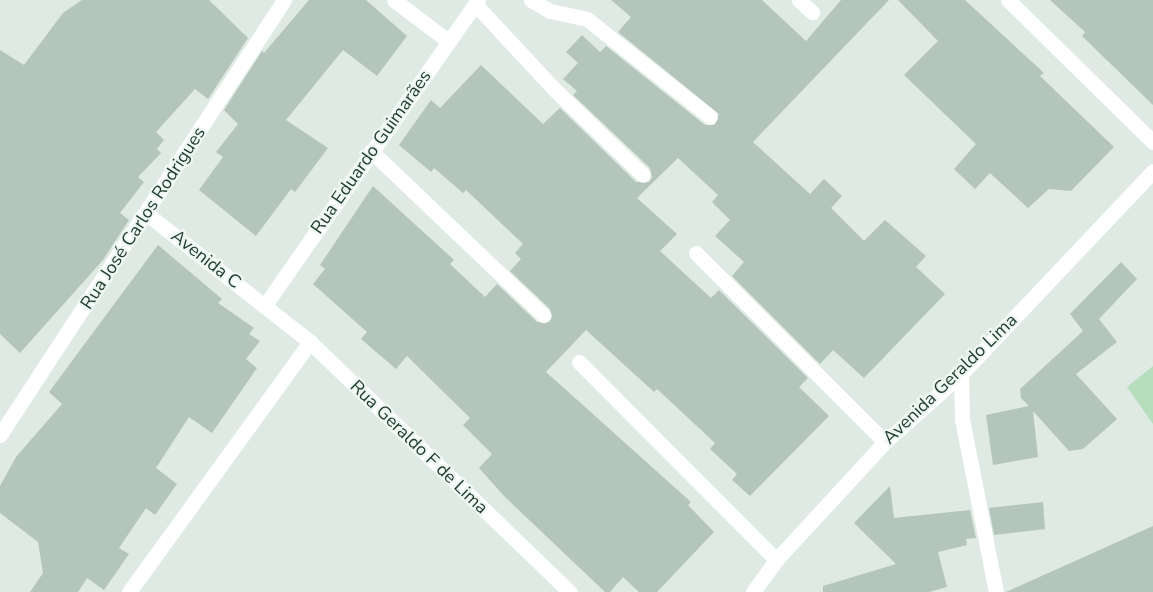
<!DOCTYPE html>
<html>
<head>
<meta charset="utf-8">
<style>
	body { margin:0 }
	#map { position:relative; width:1153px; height:592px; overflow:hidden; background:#deeae3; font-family:"Nunito Sans",sans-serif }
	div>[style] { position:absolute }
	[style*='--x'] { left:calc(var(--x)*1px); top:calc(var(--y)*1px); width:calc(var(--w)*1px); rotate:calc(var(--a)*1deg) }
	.green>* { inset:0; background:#b6ddbc }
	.building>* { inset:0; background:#b4c5bc }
	.street>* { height:15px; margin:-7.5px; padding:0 7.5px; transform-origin:7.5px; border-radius:7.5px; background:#fff }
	span { translate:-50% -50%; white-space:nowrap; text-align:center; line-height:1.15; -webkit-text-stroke:4.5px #eff7f2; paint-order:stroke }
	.street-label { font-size:18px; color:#1f3b30 }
</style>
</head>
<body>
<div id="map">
	<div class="green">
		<div style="clip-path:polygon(1153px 366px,1153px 424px,1127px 387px)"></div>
	</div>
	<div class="building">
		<div style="clip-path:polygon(82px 0,209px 0,248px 38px,208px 99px,195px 89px,156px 132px,164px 140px,157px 149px,161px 153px,138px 177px,144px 182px,120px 213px,129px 220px,103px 260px,20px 353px,0 334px,0 50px,24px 65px,63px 13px)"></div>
		<div style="clip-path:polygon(309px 0,366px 0,407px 36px,377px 76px,343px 50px,286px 120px,328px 148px,295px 192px,291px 189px,256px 236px,199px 190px,223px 157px,216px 152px,238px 124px,224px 110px,262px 51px,264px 53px)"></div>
		<div style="clip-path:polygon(611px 0,762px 0,806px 41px,841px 0,889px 0,753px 142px,810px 194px,824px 179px,842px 196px,831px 208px,864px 241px,885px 220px,926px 256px,916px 267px,945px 294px,864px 378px,833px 350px,820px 364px,732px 276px,744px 262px,715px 236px,730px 220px,712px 202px,718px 195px,678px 158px,637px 198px,677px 234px,660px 251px,711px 298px,719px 290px,808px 378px,799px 387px,829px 416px,750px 496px,732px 480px,737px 474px,710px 449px,715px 443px,657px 389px,654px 392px,586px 330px,546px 372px,691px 502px,688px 505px,714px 532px,657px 592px,639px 592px,623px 577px,610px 592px,605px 592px,505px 497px,479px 468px,492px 454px,463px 425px,470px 418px,407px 356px,396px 369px,361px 339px,367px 332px,313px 284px,325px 269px,320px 265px,373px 186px,454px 260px,450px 264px,485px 297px,497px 284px,537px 322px,549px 322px,552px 317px,550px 309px,510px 271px,521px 259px,515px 253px,523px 244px,466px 190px,463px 193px,434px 168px,431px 172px,399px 145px,431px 100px,440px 108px,481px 65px,543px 124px,560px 108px,636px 182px,649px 182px,652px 177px,650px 168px,573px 95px,577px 91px,563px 79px,578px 63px,566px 52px,582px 35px,600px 52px,606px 46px,705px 125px,714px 125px,719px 114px,618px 32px,631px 17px)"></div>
		<div style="clip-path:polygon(898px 0,965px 0,1044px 73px,1040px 76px,1114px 147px,1071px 191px,1049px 189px,1028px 208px,990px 173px,975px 189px,954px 169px,976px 144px,904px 75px,938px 41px)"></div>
		<div style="clip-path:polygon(1050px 0,1153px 0,1153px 105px,1082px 36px,1085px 32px)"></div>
		<div style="clip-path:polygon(158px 245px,222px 299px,218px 303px,254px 328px,249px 334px,260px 341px,246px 359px,257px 368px,212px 433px,189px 417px,156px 468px,177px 484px,155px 515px,146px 508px,119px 548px,129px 554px,104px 590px,87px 578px,78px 592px,30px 592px,43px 573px,38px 542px,0 513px,0 486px,16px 457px,62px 404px,49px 392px)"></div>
		<div style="clip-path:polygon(1121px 262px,1137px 279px,1099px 319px,1117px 342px,1076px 374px,1117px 419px,1083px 449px,1069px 451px,1033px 411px,1038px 457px,993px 465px,986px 415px,1029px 406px,1021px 398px,1020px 389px,1083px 331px,1070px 314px)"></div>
		<div style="clip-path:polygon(890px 486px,894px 518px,970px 510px,976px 538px,966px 539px,967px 545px,938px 552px,947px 587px,929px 592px,823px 592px,823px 586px,896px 564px,854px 523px)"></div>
		<div style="clip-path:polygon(1043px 502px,1045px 529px,994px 535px,989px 508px)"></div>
		<div style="clip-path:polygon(1153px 526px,1153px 592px,1006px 592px)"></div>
	</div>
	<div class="street">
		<div style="--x:394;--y:0;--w:68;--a:37.2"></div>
		<div style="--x:531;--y:0;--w:22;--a:30"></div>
		<div style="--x:550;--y:11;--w:38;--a:12"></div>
		<div style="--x:587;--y:19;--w:157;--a:38.5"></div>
		<div style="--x:799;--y:0;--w:18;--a:43"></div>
		<div style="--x:1008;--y:0;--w:203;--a:44.4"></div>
		<div style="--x:475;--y:4;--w:117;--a:47.1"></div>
		<div style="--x:555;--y:90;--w:122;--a:44"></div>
		<div style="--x:371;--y:151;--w:238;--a:43.6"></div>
		<div style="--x:147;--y:214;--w:207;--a:38.1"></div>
		<div style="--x:310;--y:342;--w:361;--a:43.9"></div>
		<div style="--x:696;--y:253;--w:267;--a:45"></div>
		<div style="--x:265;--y:305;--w:372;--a:-55.1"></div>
		<div style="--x:579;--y:362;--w:279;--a:45.1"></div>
		<div style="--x:961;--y:374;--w:45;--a:88.7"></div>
		<div style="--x:962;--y:419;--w:176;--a:78.9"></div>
		<div style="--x:0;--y:435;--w:520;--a:-56.86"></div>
		<div style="--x:129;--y:592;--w:309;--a:-54.1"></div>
		<div style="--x:753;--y:592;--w:39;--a:-54"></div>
		<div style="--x:776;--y:560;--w:161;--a:-47.3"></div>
		<div style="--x:885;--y:442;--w:102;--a:-41.8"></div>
		<div style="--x:961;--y:374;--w:279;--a:-46.6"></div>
	</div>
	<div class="street-label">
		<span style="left:371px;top:152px;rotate:-55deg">Rua Eduardo Guimarães</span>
		<span style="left:143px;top:218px;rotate:-57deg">Rua José Carlos Rodrigues</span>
		<span style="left:206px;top:259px;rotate:38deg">Avenida C</span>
		<span style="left:950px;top:379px;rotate:-44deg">Avenida Geraldo Lima</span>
		<span style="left:419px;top:447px;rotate:44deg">Rua Geraldo F de Lima</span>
	</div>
</div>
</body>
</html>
